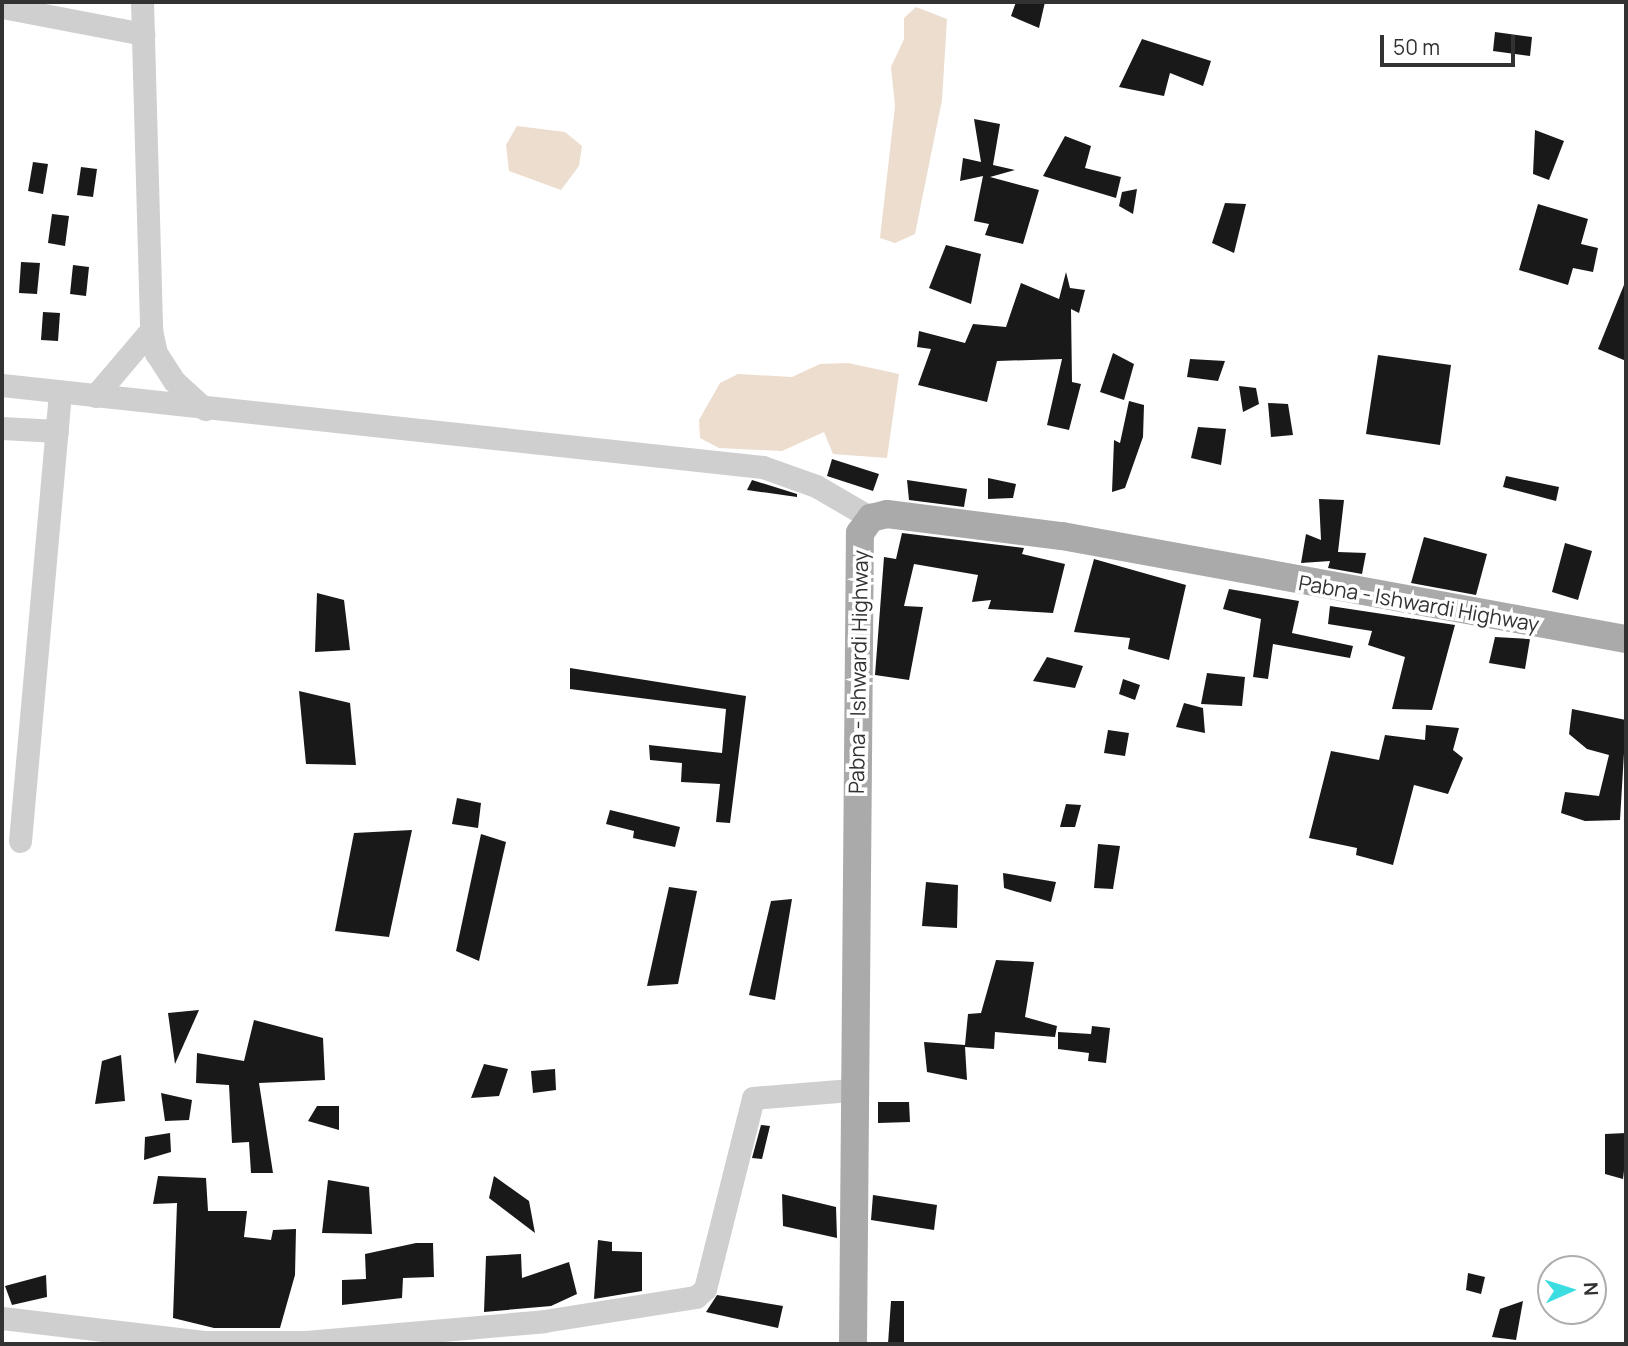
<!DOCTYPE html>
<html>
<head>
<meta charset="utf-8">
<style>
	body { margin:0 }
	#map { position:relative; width:1628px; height:1346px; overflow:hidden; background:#fff; font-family:Manrope,sans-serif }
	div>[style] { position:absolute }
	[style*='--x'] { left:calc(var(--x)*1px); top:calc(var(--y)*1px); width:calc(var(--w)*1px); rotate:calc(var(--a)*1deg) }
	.water>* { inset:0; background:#ecddce }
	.building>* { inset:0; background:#191919 }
	.minor>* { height:23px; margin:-11.5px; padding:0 11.5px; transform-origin:11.5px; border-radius:11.5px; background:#cfcfcf }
	.major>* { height:28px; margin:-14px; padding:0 14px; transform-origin:14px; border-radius:14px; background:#aaa }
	span { translate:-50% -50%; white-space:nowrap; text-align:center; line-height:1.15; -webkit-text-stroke:7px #fff; paint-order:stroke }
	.street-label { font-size:21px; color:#323232 }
	.frame { position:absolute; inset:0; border:4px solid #323232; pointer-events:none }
	.north { position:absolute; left:1537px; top:1255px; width:70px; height:70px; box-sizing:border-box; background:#fff; border:2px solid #adadad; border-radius:50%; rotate:87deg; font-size:19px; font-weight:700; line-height:28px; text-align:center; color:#323232 }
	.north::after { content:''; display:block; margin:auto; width:24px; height:32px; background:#3cdde1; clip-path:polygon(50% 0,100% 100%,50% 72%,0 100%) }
	.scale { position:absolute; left:1380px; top:35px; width:135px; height:32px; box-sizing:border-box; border:4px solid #323232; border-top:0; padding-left:9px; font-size:21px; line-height:24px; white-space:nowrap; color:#323232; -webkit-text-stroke:5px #fff; paint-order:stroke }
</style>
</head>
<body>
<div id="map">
	<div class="water">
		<div style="clip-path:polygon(916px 7px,947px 19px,942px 100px,915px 234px,895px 243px,880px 238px,895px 106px,891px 67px,904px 39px,904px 18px)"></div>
		<div style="clip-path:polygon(517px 126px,565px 132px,582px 146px,579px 166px,561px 190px,509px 171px,506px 145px)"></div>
		<div style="clip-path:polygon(848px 363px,899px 374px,887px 458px,833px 454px,824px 432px,782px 451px,719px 448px,700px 438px,699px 420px,720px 383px,738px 374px,792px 377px,820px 364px)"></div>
	</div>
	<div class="building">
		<div style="clip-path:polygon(1016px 2px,1045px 2px,1039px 28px,1011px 16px)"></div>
		<div style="clip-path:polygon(1495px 32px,1532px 37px,1530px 56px,1493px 51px)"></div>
		<div style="clip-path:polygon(1142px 39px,1211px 61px,1203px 86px,1170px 73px,1164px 96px,1119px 87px)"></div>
		<div style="clip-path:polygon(974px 119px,1000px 124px,993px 165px,1015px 170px,990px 177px,1039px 190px,1023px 244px,985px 235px,989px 224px,974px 221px,983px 176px,960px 181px,963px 158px,981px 162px)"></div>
		<div style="clip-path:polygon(1535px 130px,1564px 141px,1549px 180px,1533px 174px)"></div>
		<div style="clip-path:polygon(1065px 136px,1091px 146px,1085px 168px,1121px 177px,1116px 198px,1043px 176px)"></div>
		<div style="clip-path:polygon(33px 162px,48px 164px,43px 194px,28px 191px)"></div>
		<div style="clip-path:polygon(81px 167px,97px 169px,93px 197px,77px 195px)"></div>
		<div style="clip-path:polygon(1137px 189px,1133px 214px,1119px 206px,1122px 192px)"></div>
		<div style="clip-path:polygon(1225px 203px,1246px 204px,1234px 253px,1212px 243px)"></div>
		<div style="clip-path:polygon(1538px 204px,1588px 219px,1581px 244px,1598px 248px,1593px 272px,1573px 268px,1568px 285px,1519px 270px)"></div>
		<div style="clip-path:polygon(52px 214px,69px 216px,65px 246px,48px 243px)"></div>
		<div style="clip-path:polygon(946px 245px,981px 254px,971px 304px,929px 288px)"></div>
		<div style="clip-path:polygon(21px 262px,40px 263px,37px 294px,19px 293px)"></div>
		<div style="clip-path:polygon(73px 265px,89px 267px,86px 296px,70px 294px)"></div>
		<div style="clip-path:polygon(1066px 272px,1070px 288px,1085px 290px,1079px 313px,1071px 309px,1072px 382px,1081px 384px,1069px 430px,1047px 425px,1062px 359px,997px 361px,987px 402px,918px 385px,931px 349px,917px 347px,919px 331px,965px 343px,973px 324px,1006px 327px,1021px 283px,1059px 299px)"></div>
		<div style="clip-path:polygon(1626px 280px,1626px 361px,1598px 349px)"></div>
		<div style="clip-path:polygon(43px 312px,60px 313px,58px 341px,41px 340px)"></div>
		<div style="clip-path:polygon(1113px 353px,1134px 364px,1124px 400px,1100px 392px)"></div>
		<div style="clip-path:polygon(1378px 355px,1451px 365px,1440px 445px,1366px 434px)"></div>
		<div style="clip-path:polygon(1190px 359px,1225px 361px,1218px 381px,1187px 377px)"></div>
		<div style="clip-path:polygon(1239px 386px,1256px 388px,1259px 404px,1243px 412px)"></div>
		<div style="clip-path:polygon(1129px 401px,1144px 405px,1143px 437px,1125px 488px,1112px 492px,1114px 440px,1120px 443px)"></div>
		<div style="clip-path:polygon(1268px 403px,1288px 404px,1293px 435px,1271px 437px)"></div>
		<div style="clip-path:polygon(1198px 427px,1226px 429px,1221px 465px,1191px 458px)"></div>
		<div style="clip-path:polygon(832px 459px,879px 474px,873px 491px,827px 476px)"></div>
		<div style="clip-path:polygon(1506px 476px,1559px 487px,1556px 501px,1503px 487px)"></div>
		<div style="clip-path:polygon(988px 478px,1016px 484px,1013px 498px,988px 499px)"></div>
		<div style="clip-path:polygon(752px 480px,797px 494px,797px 497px,747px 490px)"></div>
		<div style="clip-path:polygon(907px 480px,967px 489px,964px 507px,909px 500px)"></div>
		<div style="clip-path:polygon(1319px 499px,1344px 500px,1338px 552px,1366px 553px,1362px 574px,1328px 568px,1330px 561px,1301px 563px,1306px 534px,1321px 540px)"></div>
		<div style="clip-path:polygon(902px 533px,1024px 548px,1022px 554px,1065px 564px,1053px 613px,988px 609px,991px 600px,972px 602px,978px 575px,914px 564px,904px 606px,923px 607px,909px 680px,875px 675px,884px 557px,896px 559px)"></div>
		<div style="clip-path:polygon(1424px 537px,1487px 554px,1476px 595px,1411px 583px)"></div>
		<div style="clip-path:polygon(1565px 543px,1592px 551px,1578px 600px,1552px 592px)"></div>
		<div style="clip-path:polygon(1094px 559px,1186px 585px,1169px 660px,1128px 649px,1130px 638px,1074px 632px)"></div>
		<div style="clip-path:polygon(1229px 589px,1299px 601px,1292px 633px,1353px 646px,1350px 658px,1273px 644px,1268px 679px,1253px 677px,1261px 619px,1223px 609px)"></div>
		<div style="clip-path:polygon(317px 593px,344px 600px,350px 650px,315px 652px)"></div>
		<div style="clip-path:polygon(1330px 606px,1455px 625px,1432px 710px,1392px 709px,1405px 657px,1368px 645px,1372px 631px,1328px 624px)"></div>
		<div style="clip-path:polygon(1495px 637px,1530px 639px,1525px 669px,1489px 663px)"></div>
		<div style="clip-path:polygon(1047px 657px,1083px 666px,1075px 688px,1033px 681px)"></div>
		<div style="clip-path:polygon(570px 668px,746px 696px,730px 823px,716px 822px,720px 784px,681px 782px,682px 763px,650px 760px,649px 745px,722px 753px,726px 709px,570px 689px)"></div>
		<div style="clip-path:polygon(1207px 673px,1245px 677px,1242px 706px,1201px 704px)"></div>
		<div style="clip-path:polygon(1123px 679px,1140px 685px,1135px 700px,1119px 694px)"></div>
		<div style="clip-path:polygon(299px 691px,350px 703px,356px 765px,306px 764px)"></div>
		<div style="clip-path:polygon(1184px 703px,1203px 708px,1205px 733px,1176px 727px)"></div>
		<div style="clip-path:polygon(1572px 709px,1626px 720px,1620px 820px,1585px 821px,1561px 813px,1565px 792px,1599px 796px,1609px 755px,1587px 749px,1569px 734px)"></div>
		<div style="clip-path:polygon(1426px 725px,1459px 728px,1453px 750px,1463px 758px,1448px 794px,1414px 785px,1393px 865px,1356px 855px,1357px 848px,1309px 838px,1331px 751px,1379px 760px,1385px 735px,1425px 740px)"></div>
		<div style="clip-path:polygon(1108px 730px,1129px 733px,1125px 756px,1104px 753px)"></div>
		<div style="clip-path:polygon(457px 798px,481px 803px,478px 828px,452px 824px)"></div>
		<div style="clip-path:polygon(1066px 804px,1081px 805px,1075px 827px,1060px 827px)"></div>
		<div style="clip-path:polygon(610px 810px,680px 827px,675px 847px,633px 838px,634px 831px,606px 824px)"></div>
		<div style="clip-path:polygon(412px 830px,389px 937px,335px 931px,354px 833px)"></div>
		<div style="clip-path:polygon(481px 834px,506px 842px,479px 961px,456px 951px)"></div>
		<div style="clip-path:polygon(1098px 844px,1120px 846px,1113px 889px,1094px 888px)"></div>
		<div style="clip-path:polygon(1003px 873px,1056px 882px,1051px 902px,1004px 888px)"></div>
		<div style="clip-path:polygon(926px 882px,958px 885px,957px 928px,922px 926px)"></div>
		<div style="clip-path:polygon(669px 887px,697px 891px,678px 984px,647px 986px)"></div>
		<div style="clip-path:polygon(792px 899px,775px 1000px,749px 995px,771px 901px)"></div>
		<div style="clip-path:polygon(996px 960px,1034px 962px,1025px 1017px,1057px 1026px,1055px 1037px,995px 1032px,994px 1049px,965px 1047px,967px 1080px,927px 1072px,924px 1042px,965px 1045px,968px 1014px,981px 1013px)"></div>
		<div style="clip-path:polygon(199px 1010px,175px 1064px,168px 1013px)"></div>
		<div style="clip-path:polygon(254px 1020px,323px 1038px,325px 1080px,259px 1083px,273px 1173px,251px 1173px,249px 1142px,232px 1143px,229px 1085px,196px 1083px,197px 1053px,244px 1061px)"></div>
		<div style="clip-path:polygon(1092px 1026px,1110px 1028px,1106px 1063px,1088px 1061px,1089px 1053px,1058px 1049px,1058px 1032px,1091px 1034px)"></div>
		<div style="clip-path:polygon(121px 1055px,125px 1101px,95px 1104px,102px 1061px)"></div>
		<div style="clip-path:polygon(484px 1064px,508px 1069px,499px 1096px,471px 1098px)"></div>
		<div style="clip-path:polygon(555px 1069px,556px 1090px,533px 1093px,531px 1071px)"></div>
		<div style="clip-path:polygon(161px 1093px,192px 1100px,189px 1120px,165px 1121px)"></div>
		<div style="clip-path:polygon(878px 1102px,909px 1102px,910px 1122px,878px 1123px)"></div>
		<div style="clip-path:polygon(317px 1106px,339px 1106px,339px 1130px,308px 1121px)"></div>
		<div style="clip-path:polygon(761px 1125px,770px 1126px,762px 1159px,752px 1158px)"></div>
		<div style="clip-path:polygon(170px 1133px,171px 1152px,144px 1160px,145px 1137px)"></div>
		<div style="clip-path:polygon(1626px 1133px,1626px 1154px,1623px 1179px,1605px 1174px,1605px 1134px)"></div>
		<div style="clip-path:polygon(158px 1176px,206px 1178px,208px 1211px,247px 1211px,244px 1237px,271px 1240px,273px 1230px,296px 1229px,295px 1275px,280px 1328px,214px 1328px,173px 1318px,177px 1203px,153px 1204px)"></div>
		<div style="clip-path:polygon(494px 1176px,529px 1201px,535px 1233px,489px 1198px)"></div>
		<div style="clip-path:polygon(328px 1180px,369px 1187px,372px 1234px,322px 1233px)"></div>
		<div style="clip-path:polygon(782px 1194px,836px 1207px,837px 1238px,783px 1226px)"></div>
		<div style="clip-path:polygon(873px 1195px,937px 1205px,934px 1230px,871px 1220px)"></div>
		<div style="clip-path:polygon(598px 1240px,612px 1242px,612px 1251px,642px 1252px,642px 1291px,594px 1299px)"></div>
		<div style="clip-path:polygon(416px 1243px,433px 1243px,434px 1277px,403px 1278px,402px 1298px,342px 1305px,342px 1280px,366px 1279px,365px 1254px)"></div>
		<div style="clip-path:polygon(521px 1254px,522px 1278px,569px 1262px,577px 1294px,551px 1306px,484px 1312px,486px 1256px)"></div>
		<div style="clip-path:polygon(1468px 1273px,1485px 1277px,1481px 1294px,1466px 1290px)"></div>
		<div style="clip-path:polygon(46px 1275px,47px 1297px,12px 1305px,5px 1286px)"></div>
		<div style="clip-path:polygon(717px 1295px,783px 1306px,778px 1328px,706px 1312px)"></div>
		<div style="clip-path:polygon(891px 1301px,904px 1301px,904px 1344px,888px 1344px)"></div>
		<div style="clip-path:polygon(1523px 1301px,1516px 1340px,1492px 1337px,1500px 1309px)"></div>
	</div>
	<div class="minor">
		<div style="--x:142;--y:2;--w:328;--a:88.4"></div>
		<div style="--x:151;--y:330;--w:24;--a:78"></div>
		<div style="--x:156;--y:353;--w:33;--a:57"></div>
		<div style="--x:174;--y:381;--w:42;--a:42.1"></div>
		<div style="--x:2;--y:7;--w:144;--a:10.8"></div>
		<div style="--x:2;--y:385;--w:765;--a:6.15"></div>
		<div style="--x:763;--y:467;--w:56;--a:19.7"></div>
		<div style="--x:816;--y:486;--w:64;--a:30.2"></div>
		<div style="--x:95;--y:396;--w:87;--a:-49.7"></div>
		<div style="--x:2;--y:428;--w:55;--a:3.1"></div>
		<div style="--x:20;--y:841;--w:451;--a:-84.9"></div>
		<div style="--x:2;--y:1318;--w:203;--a:6.8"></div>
		<div style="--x:204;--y:1342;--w:102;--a:0"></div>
		<div style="--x:306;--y:1342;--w:239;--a:-5"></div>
		<div style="--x:544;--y:1321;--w:154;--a:-9"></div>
		<div style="--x:696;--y:1297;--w:12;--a:-42"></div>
		<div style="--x:705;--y:1289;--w:197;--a:-75.9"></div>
		<div style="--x:753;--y:1098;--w:98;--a:-4.7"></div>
	</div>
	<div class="major">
		<div style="--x:853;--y:1344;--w:811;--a:-89.51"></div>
		<div style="--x:860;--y:533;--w:19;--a:-54"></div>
		<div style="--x:871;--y:518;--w:16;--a:-14"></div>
		<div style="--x:887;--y:514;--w:176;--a:7.2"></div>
		<div style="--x:1062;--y:536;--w:573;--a:10.35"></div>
	</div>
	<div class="street-label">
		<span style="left:1419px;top:603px;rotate:10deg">Pabna - Ishwardi Highway</span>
		<span style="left:858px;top:672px;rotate:-89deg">Pabna - Ishwardi Highway</span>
	</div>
	<div class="frame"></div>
	<div class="north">N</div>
	<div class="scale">50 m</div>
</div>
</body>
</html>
